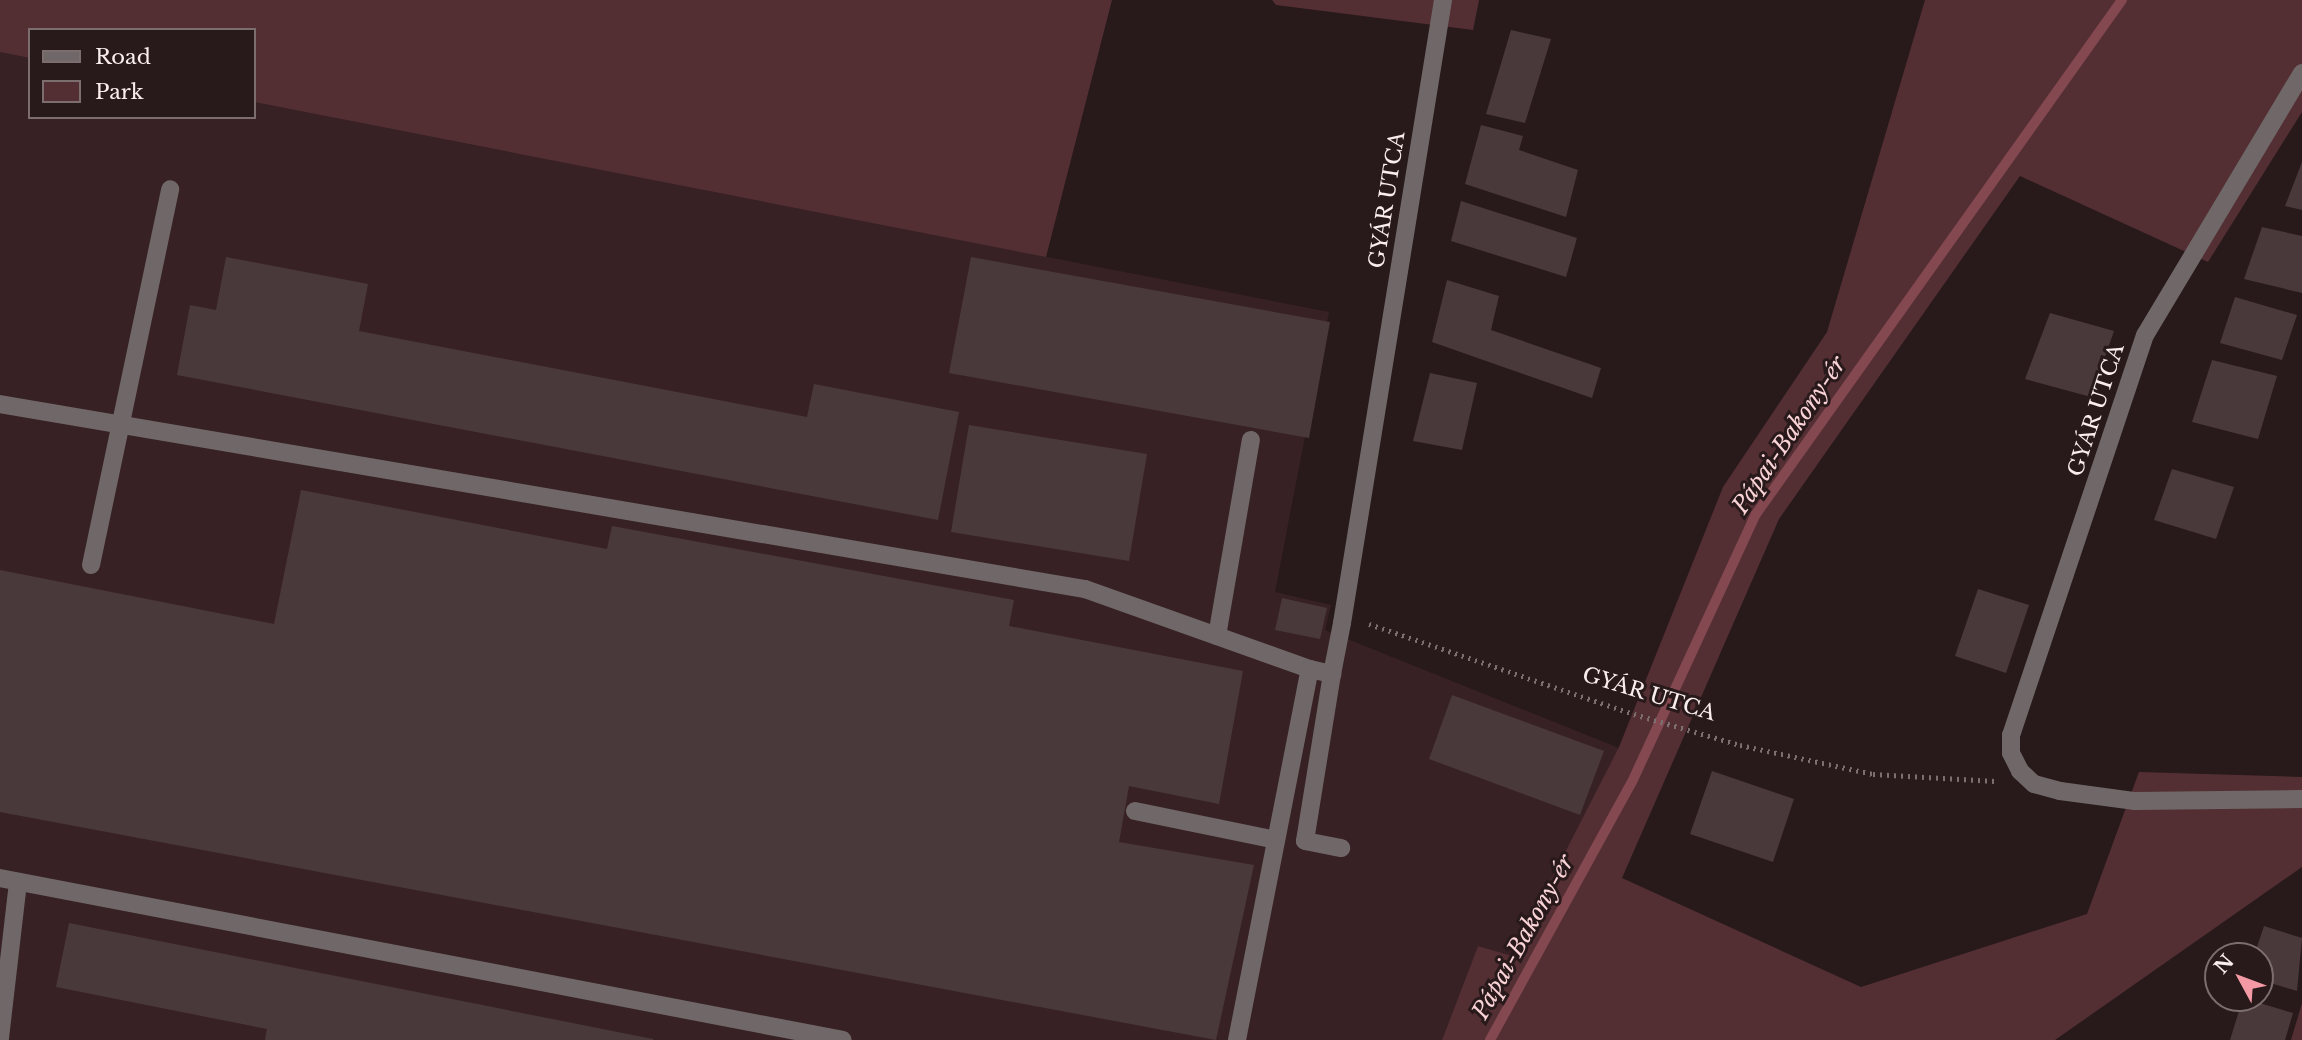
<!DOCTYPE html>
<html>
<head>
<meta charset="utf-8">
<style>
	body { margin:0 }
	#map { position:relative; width:2302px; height:1040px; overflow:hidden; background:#28191a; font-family:"Libre Baskerville",serif }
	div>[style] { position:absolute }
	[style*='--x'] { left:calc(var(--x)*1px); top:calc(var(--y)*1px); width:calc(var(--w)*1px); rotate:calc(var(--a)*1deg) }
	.built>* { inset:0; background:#372124 }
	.green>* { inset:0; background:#532f34 }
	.stream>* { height:10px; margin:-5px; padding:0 5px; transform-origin:5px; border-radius:5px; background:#844851 }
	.building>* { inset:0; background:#4a393a }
	.path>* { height:4.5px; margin-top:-2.25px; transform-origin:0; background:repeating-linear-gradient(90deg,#7d6f70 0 2px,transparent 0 7px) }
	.service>* { height:18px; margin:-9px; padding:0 9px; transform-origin:9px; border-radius:9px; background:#706868 }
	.minor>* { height:18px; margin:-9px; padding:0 9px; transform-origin:9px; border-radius:9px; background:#706868 }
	span { translate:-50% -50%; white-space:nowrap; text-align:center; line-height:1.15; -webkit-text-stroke:6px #28191a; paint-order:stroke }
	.street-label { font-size:21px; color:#f9edee }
	.water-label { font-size:23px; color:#fad3d7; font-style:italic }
	.legend { position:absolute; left:28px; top:28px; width:228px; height:91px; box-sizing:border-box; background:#28191a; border:2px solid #7c6e6f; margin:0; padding:9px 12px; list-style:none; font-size:21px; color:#f9edee }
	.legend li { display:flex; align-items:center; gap:14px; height:35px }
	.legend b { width:35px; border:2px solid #7c6e6f }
	.north { position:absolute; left:2204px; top:942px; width:70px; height:70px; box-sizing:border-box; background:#28191a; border:2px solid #7c6e6f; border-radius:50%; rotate:311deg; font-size:19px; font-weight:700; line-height:28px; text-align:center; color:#f9edee }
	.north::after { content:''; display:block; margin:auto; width:24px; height:32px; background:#f49aa5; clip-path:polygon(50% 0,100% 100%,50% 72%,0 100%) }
</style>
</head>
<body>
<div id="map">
	<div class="built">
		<div style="clip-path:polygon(0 52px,30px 58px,30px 117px,254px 117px,254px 102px,1329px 312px,1275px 592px,1331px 605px,1325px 630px,1619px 748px,1512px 957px,1478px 946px,1442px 1040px,0 1040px)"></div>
	</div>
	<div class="green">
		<div style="clip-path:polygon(0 0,1112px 0,1046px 257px,254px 102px,254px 30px,30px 30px,30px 58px,0 52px)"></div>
		<div style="clip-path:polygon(1272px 0,1479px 0,1473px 30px,1276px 5px)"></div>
		<div style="clip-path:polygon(1925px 0,2302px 0,2302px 112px,2208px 262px,2020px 176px,1779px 519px,1622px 878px,1861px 987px,2087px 914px,2139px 772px,2302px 777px,2302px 867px,2055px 1040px,1442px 1040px,1478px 946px,1512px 956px,1619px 747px,1723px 487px,1827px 332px)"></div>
		<div style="clip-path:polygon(2302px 1003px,2302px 1040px,2291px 1040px)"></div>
	</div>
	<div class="stream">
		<div style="--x:1490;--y:1040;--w:294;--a:-61.2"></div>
		<div style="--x:1632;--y:782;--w:295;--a:-65.2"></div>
		<div style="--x:1756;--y:514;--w:631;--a:-54.55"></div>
	</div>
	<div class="building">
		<div style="clip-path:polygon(1511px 30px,1551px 39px,1525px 123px,1486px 114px)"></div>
		<div style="clip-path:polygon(1481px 125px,1523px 136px,1519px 150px,1578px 170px,1566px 217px,1465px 184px)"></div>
		<div style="clip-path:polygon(2302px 162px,2302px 210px,2285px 206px)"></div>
		<div style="clip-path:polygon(1461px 201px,1577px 238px,1566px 277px,1451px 241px)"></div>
		<div style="clip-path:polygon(2262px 227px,2302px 236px,2302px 293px,2244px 279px)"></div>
		<div style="clip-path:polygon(226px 257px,368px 284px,359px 331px,807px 417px,814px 384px,959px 412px,938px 520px,177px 375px,190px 305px,216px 310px)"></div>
		<div style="clip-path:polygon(971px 257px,1330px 322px,1309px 438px,949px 373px)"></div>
		<div style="clip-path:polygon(1447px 280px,1499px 296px,1491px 330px,1601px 368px,1592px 398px,1432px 342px)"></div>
		<div style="clip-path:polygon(2235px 297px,2297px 315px,2282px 360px,2220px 343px)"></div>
		<div style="clip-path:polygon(2050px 313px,2114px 331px,2091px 397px,2025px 379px)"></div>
		<div style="clip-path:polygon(2212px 360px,2277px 376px,2258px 439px,2192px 422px)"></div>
		<div style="clip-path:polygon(1430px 373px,1477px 383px,1462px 450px,1413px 441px)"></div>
		<div style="clip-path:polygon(969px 425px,1147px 454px,1129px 561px,951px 532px)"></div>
		<div style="clip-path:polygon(2172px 469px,2234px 487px,2216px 539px,2154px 520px)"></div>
		<div style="clip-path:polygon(301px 490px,607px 549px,612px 526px,1014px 600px,1009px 626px,1243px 671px,1219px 804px,1129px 786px,1119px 842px,1254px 865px,1216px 1040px,0 812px,0 570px,274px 624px)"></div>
		<div style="clip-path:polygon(1978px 589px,2029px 605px,2006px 673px,1955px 656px)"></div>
		<div style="clip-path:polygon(1282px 598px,1327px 608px,1320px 639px,1275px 630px)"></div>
		<div style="clip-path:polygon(1452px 695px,1604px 751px,1580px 815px,1429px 759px)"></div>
		<div style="clip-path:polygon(1712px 771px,1794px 799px,1773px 862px,1690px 834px)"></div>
		<div style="clip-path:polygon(69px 923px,653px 1039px,653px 1040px,265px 1040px,267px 1029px,56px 987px)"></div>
		<div style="clip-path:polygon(2264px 926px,2302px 938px,2297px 991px,2260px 980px,2260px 956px,2254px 956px)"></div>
		<div style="clip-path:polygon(2243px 998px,2293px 1013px,2285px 1040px,2230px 1040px)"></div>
	</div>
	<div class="path">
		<div style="--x:1369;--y:624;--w:280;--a:18.8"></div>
		<div style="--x:1634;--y:714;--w:110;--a:16.3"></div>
		<div style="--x:1740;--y:745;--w:136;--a:12.3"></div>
		<div style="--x:1873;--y:774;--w:122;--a:3.3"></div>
	</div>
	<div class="service">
		<div style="--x:0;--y:404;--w:1101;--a:9.68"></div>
		<div style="--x:1085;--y:589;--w:239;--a:19.6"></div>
		<div style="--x:91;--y:565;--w:384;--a:-78.1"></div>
		<div style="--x:1217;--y:636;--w:199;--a:-80.2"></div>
		<div style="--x:1332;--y:674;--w:169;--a:99.2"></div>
		<div style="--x:1305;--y:841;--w:37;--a:11"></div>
		<div style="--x:1135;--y:811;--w:144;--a:11.6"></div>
		<div style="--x:0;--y:878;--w:858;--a:10.88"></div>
		<div style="--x:0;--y:1038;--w:157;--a:-83.4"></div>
		<div style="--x:1237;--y:1040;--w:378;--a:-78.9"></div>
		<div style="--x:1310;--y:669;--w:23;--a:13"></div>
		<div style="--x:1332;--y:674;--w:52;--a:-78.9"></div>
	</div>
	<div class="minor">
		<div style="--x:2302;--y:73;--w:305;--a:120.9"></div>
		<div style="--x:2145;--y:335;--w:422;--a:108.5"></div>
		<div style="--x:2011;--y:735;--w:18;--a:90"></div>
		<div style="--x:2011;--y:753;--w:20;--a:63"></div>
		<div style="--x:2020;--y:771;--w:19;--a:43"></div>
		<div style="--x:2034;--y:784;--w:27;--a:15"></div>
		<div style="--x:2060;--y:791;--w:76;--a:7.6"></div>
		<div style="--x:2135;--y:801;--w:167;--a:-0.7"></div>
		<div style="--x:1342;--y:623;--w:631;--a:-80.79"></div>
	</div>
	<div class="street-label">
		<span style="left:1387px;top:200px;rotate:-81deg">GYÁR UTCA</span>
		<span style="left:2096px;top:410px;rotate:-72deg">GYÁR UTCA</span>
		<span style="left:1649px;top:694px;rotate:17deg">GYÁR UTCA</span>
	</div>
	<div class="water-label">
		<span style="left:1789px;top:435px;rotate:-56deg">Pápai-Bakony-ér</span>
		<span style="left:1523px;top:937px;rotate:-61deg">Pápai-Bakony-ér</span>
	</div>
	<ul class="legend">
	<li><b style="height:9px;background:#706868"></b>Road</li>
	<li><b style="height:19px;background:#532f34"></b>Park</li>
	</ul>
	<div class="north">N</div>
</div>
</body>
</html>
